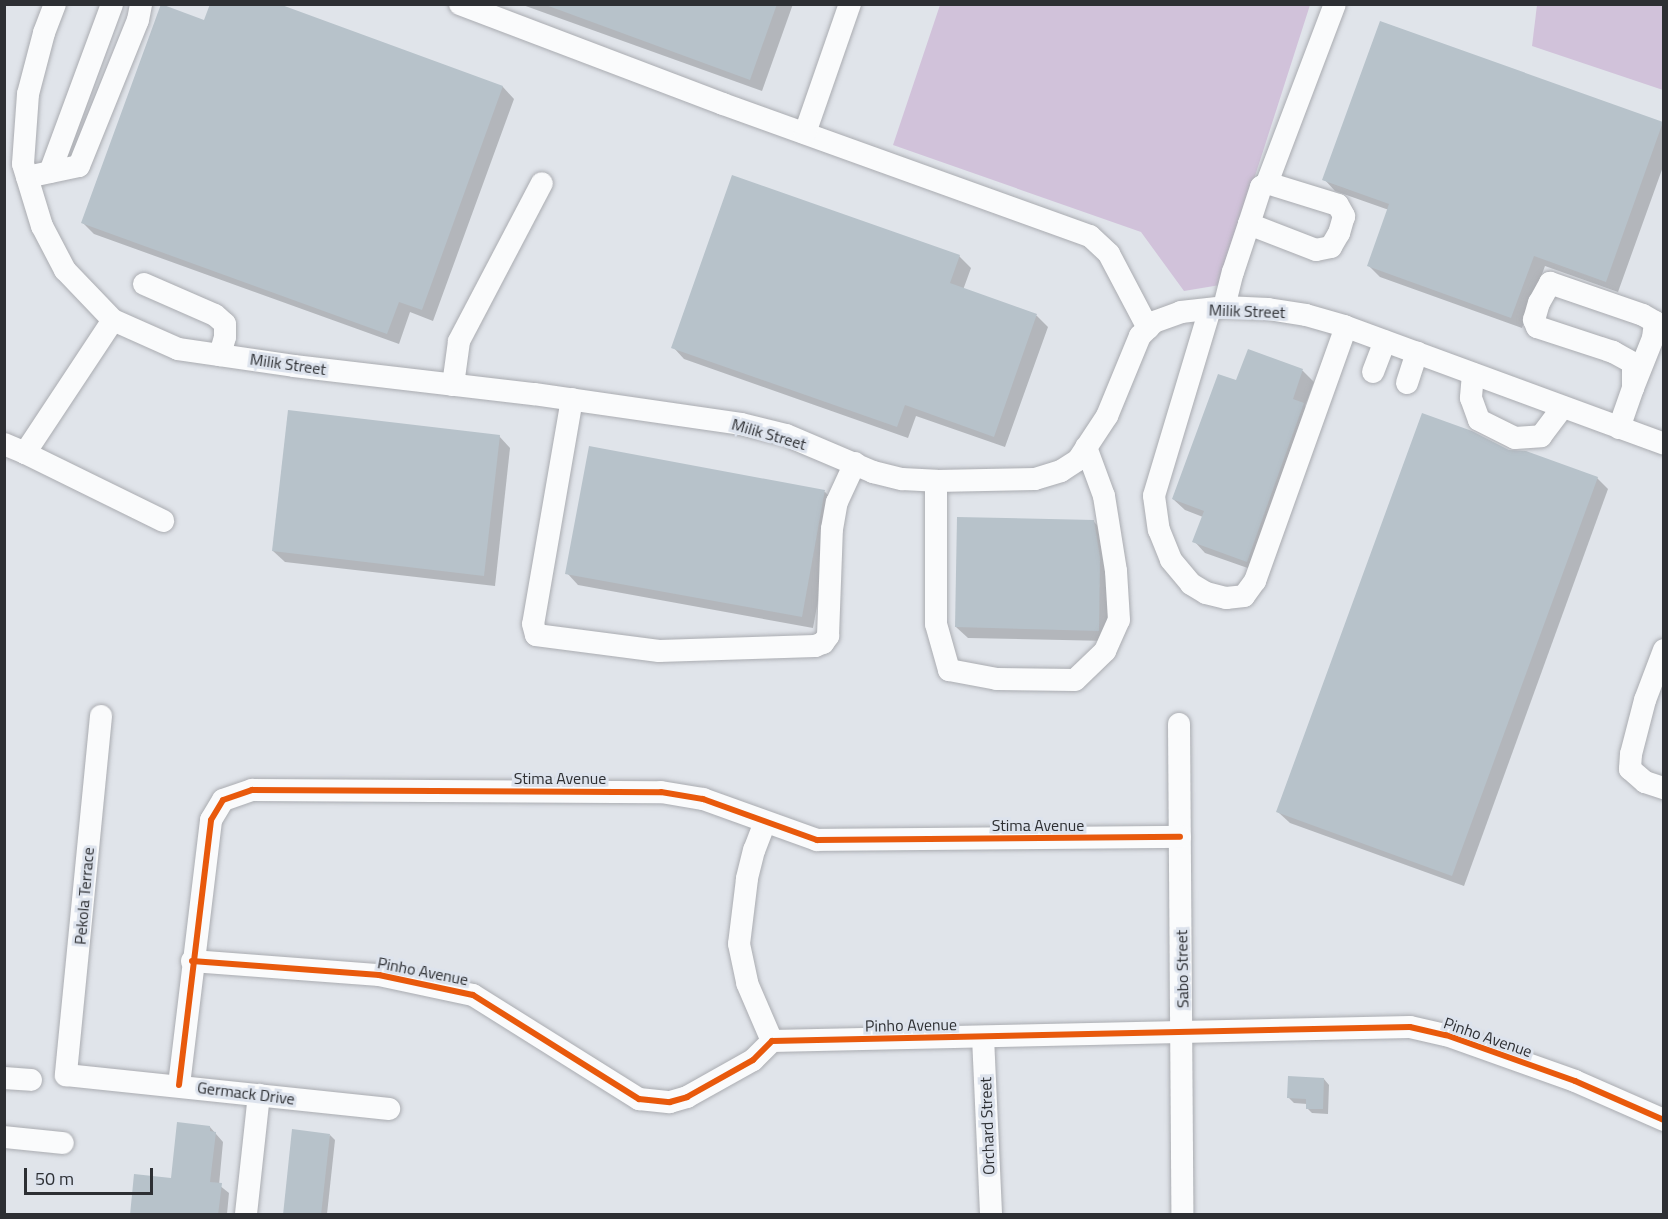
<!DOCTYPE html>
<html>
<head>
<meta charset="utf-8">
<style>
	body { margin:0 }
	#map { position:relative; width:1668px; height:1219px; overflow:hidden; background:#e0e4ea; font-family:"Titillium Web",sans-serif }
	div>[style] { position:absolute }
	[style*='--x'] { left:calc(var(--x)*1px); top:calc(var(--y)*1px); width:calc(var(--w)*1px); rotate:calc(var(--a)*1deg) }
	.green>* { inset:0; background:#d1c2da }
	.shadow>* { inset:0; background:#0003 }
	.building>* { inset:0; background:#b7c2ca }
	.roads { filter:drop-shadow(0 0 2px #aaacb1) drop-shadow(0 0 2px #aaacb1) }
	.minor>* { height:22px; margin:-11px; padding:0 11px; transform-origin:11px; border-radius:11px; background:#fafbfc }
	.cycleway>* { height:6px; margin:-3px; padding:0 3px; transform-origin:3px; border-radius:3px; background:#e8590c }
	span { translate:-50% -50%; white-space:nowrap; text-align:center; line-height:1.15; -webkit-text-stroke:6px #dde3ed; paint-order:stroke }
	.street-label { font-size:16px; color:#2d2f33 }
	.frame { position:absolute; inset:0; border:6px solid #2d2f33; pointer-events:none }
	.scale { position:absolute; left:24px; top:1168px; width:129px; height:27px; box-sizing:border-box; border:3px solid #2d2f33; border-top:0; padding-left:8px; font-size:18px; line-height:21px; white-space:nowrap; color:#2d2f33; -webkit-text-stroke:4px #dde3ed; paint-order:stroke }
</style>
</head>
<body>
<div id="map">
	<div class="green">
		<div style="clip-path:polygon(940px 5px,1310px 5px,1220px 285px,1184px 291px,1141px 232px,893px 145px)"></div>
		<div style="clip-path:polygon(1537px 5px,1663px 5px,1663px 90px,1532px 46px)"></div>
	</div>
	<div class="shadow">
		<div style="clip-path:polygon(274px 4px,503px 87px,514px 99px,433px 321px,410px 312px,399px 344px,94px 234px,83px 223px,205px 22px)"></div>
		<div style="clip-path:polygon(520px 4px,793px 4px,762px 91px)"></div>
		<div style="clip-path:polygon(1381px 22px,1664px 124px,1664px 164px,1618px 292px,1545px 266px,1522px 328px,1380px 277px,1369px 266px,1389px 210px,1335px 191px,1324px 179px)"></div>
		<div style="clip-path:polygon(959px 256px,971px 268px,963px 290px,1037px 316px,1048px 327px,1005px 447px,916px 416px,908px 438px,684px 359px,673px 347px)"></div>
		<div style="clip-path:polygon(1248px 351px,1303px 371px,1314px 382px,1305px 406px,1315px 416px,1259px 572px,1205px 553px,1194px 541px,1203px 517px,1185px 510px,1173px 499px,1237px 382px)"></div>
		<div style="clip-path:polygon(499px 436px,510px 448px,495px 586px,285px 562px,273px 551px)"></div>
		<div style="clip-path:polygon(1509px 452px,1597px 478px,1608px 489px,1464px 886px,1290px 823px,1278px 812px)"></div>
		<div style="clip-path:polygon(825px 492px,836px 503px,813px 628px,578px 585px,567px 573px)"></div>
		<div style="clip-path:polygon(1094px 522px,1105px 533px,1109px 641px,968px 638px,956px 627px)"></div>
		<div style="clip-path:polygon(1324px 1079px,1329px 1085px,1328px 1114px,1312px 1113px,1307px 1108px,1307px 1104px,1294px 1103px,1289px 1098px)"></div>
		<div style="clip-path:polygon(210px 1127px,223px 1142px,219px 1185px,229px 1193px,227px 1214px,132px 1214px,172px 1180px)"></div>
		<div style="clip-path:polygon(330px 1135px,335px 1140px,327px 1214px,285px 1214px)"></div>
	</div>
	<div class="building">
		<div style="clip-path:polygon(161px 4px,204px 20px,210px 4px,279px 4px,503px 86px,422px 310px,399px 302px,387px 334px,81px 223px)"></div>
		<div style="clip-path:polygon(543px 4px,777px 4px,750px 80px)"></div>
		<div style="clip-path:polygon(1380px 21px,1663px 122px,1606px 282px,1534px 256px,1511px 318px,1367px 266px,1389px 204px,1322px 180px)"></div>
		<div style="clip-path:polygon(732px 175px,960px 255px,950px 283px,1037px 314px,994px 437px,905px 405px,897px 427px,671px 348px)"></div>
		<div style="clip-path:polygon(1248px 349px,1303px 369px,1293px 399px,1304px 403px,1247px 562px,1192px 542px,1204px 511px,1172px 499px,1218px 374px,1236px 380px)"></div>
		<div style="clip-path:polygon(288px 410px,500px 435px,484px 576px,272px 551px)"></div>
		<div style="clip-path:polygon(1422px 413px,1472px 431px,1509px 450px,1526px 451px,1598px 477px,1452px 876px,1276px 812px)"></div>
		<div style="clip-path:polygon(589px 446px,825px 490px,802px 617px,565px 574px)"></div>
		<div style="clip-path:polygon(957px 517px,1094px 520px,1100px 557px,1099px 631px,955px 627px)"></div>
		<div style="clip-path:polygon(1288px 1076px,1324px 1078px,1323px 1109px,1306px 1109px,1306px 1099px,1287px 1098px)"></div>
		<div style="clip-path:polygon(177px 1122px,210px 1126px,210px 1131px,216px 1132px,210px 1182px,222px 1183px,218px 1215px,130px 1215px,134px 1174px,171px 1178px)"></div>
		<div style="clip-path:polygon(292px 1129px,330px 1134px,321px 1215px,283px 1215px)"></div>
	</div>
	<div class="roads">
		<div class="minor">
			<div style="--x:55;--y:4;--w:31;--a:111"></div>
			<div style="--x:44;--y:33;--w:63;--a:104.7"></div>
			<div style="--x:28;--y:94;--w:70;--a:94.1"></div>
			<div style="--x:23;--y:164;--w:65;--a:73"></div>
			<div style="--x:42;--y:226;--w:50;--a:62.4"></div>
			<div style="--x:65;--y:270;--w:69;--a:46.2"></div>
			<div style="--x:113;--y:320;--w:71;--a:24"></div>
			<div style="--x:178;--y:349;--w:117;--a:8.3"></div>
			<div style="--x:294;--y:366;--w:242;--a:6.7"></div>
			<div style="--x:534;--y:394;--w:209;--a:8.2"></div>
			<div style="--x:741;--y:424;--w:46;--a:13.7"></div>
			<div style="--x:786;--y:435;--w:95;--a:23"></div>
			<div style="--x:873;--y:472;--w:30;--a:14"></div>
			<div style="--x:902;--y:479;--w:34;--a:3"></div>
			<div style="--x:936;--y:481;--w:99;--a:-1.2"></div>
			<div style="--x:1035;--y:479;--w:27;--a:-17"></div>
			<div style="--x:1061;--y:471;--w:20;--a:-33"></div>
			<div style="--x:1078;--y:460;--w:53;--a:-56.6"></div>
			<div style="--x:1107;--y:416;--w:87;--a:-67.6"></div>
			<div style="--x:1140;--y:336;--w:20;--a:-45"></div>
			<div style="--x:1154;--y:322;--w:29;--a:-20"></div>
			<div style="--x:1181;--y:312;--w:43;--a:-6.6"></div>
			<div style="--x:1224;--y:307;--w:44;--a:2.6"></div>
			<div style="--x:1268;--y:309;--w:38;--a:9"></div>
			<div style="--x:1306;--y:315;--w:40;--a:16"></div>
			<div style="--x:1344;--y:326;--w:341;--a:20.2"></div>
			<div style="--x:460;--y:4;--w:281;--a:20.8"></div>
			<div style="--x:723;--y:104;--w:390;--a:19.8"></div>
			<div style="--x:1090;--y:236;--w:26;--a:43"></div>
			<div style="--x:1109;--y:254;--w:84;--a:62.2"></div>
			<div style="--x:805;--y:133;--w:137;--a:-70.8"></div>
			<div style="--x:50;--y:172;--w:179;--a:-69.7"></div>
			<div style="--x:27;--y:177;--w:53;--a:-11.9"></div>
			<div style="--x:79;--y:166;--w:157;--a:-68"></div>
			<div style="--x:138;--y:20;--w:16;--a:-79"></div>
			<div style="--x:1267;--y:183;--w:191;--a:-69.2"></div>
			<div style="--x:144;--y:284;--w:77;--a:23.6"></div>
			<div style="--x:215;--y:315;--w:13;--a:42"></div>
			<div style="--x:225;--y:324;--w:13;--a:90"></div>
			<div style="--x:225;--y:337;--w:19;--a:106"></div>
			<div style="--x:1224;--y:307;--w:36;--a:-76"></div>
			<div style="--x:1233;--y:272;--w:51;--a:-71.6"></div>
			<div style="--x:1249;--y:224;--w:39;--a:-72"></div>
			<div style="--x:1261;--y:187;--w:7;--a:-34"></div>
			<div style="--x:1267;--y:183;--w:74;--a:17.2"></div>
			<div style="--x:1338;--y:205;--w:13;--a:61"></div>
			<div style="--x:1344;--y:216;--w:18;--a:106"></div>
			<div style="--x:1339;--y:233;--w:16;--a:120"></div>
			<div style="--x:1331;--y:247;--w:15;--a:169"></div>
			<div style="--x:1316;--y:250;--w:72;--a:-158.8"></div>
			<div style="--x:1210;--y:309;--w:195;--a:106.7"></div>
			<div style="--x:1154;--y:496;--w:34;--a:82"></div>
			<div style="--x:1159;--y:530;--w:32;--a:68"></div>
			<div style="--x:1171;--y:560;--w:31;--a:50"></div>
			<div style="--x:1191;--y:584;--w:17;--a:31"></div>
			<div style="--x:1206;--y:593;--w:21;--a:14"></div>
			<div style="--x:1226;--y:598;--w:18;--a:-6"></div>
			<div style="--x:1244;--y:596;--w:19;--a:-54"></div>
			<div style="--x:1255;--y:581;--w:270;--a:-70.3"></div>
			<div style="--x:1373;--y:372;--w:33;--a:-69"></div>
			<div style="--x:1473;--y:374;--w:24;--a:95"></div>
			<div style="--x:1471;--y:398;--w:23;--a:70"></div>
			<div style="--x:1479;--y:420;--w:40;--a:26.6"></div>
			<div style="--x:1515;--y:438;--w:26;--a:-4"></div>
			<div style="--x:1541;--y:436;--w:36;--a:-53"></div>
			<div style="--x:1407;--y:383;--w:32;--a:-72"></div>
			<div style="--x:453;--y:385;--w:44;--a:-82.2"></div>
			<div style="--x:459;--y:341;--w:178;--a:-62.3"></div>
			<div style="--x:572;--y:399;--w:228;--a:99.8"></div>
			<div style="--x:533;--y:624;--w:11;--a:75"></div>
			<div style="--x:536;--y:635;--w:124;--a:7.4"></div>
			<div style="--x:659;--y:651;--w:156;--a:-1.8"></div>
			<div style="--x:815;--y:646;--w:9;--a:-21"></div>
			<div style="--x:823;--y:643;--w:9;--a:-54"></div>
			<div style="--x:828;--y:636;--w:107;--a:-87.9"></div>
			<div style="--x:832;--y:529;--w:27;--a:-80"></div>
			<div style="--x:837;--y:502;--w:43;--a:-65.2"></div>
			<div style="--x:1619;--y:428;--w:42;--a:-70.7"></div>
			<div style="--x:1633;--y:388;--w:25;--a:-90"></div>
			<div style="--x:1633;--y:363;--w:23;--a:-151"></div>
			<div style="--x:1613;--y:352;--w:80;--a:-161.8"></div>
			<div style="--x:1537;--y:327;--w:8;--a:-113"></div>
			<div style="--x:1534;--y:320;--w:18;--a:-74"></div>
			<div style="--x:1539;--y:303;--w:23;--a:-61"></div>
			<div style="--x:1550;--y:283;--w:98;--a:19"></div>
			<div style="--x:1643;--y:315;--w:14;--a:30"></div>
			<div style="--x:1655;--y:322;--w:16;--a:97"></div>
			<div style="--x:1653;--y:338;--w:54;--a:111.8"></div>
			<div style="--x:4;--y:444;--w:23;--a:23"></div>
			<div style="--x:25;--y:453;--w:159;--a:-56.5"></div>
			<div style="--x:25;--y:453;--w:154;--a:26.2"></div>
			<div style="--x:936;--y:481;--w:143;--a:90"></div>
			<div style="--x:936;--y:624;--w:48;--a:74.2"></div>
			<div style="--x:949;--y:670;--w:49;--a:10.6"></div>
			<div style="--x:997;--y:679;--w:78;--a:0.7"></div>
			<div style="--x:1075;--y:680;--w:42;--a:-44"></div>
			<div style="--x:1105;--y:651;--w:34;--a:-66"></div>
			<div style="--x:1119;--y:620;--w:49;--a:-93.5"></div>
			<div style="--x:1116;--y:571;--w:76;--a:-99.1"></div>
			<div style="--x:1104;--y:496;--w:52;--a:-110.2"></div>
			<div style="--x:1664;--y:650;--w:53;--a:110.8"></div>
			<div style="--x:1645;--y:700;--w:56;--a:104.5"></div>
			<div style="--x:1631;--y:754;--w:15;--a:94"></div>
			<div style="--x:1630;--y:769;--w:20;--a:41"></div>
			<div style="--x:1645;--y:782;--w:20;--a:18"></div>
			<div style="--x:101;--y:716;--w:361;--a:95.6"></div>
			<div style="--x:66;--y:1075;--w:325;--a:6"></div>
			<div style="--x:1179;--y:724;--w:490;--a:89.6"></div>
			<div style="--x:765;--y:822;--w:30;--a:111"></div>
			<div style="--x:754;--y:850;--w:30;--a:104"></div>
			<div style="--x:747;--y:879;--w:65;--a:97"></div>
			<div style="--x:739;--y:944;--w:40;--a:78"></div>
			<div style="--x:747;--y:983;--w:63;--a:66.7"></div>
			<div style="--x:192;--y:961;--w:188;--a:4.3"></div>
			<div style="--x:379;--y:975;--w:96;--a:12"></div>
			<div style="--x:473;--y:995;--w:196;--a:32.1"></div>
			<div style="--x:639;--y:1099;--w:31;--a:6"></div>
			<div style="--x:670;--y:1102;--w:18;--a:-16"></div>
			<div style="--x:687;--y:1097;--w:76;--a:-29.3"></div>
			<div style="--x:753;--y:1060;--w:27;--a:-45"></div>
			<div style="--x:772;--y:1041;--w:638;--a:-1.26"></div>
			<div style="--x:1410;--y:1027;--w:37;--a:13"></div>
			<div style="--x:1446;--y:1035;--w:137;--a:19.6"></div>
			<div style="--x:1575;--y:1081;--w:97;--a:23.7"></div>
			<div style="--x:983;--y:1037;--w:177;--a:87.4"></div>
			<div style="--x:4;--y:1078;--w:27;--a:4"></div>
			<div style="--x:179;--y:1085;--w:267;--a:-83.1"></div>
			<div style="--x:211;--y:820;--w:23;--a:-59"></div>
			<div style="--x:223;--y:800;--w:31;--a:-19"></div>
			<div style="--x:252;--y:790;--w:409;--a:0.3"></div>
			<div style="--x:661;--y:792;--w:43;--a:9.5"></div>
			<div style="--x:703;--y:799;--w:121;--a:19.8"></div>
			<div style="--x:817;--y:840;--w:363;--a:-0.5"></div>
			<div style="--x:4;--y:1137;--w:59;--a:5.8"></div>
			<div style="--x:246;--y:1214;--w:120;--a:-83.8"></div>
		</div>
	</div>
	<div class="cycleway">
		<div style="--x:192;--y:961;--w:188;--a:4.3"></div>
		<div style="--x:379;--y:975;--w:96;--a:12"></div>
		<div style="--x:473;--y:995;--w:196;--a:32.1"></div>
		<div style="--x:639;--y:1099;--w:31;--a:6"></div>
		<div style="--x:670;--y:1102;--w:18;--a:-16"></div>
		<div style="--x:687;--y:1097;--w:76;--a:-29.3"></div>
		<div style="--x:753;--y:1060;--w:27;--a:-45"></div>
		<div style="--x:772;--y:1041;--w:638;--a:-1.26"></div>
		<div style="--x:1410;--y:1027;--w:37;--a:13"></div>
		<div style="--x:1446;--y:1035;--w:137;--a:19.6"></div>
		<div style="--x:1575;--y:1081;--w:97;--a:23.7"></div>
		<div style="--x:179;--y:1085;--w:267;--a:-83.1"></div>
		<div style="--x:211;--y:820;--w:23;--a:-59"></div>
		<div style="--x:223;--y:800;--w:31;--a:-19"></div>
		<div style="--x:252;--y:790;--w:409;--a:0.3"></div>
		<div style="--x:661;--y:792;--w:43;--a:9.5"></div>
		<div style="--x:703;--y:799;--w:121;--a:19.8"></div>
		<div style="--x:817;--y:840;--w:363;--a:-0.5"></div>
	</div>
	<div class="street-label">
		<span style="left:1247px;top:311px;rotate:2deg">Milik Street</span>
		<span style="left:288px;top:364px;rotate:8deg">Milik Street</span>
		<span style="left:769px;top:434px;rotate:16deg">Milik Street</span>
		<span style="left:560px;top:778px">Stima Avenue</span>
		<span style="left:1038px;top:825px">Stima Avenue</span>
		<span style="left:84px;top:896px;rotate:-85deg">Pekola Terrace</span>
		<span style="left:1182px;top:969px;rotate:-91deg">Sabo Street</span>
		<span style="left:423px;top:971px;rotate:11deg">Pinho Avenue</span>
		<span style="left:911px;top:1025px;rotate:-1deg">Pinho Avenue</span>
		<span style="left:1488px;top:1037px;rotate:19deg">Pinho Avenue</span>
		<span style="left:246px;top:1093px;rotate:7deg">Germack Drive</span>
		<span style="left:987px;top:1126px;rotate:-92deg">Orchard Street</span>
	</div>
	<div class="frame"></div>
	<div class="scale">50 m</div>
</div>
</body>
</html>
